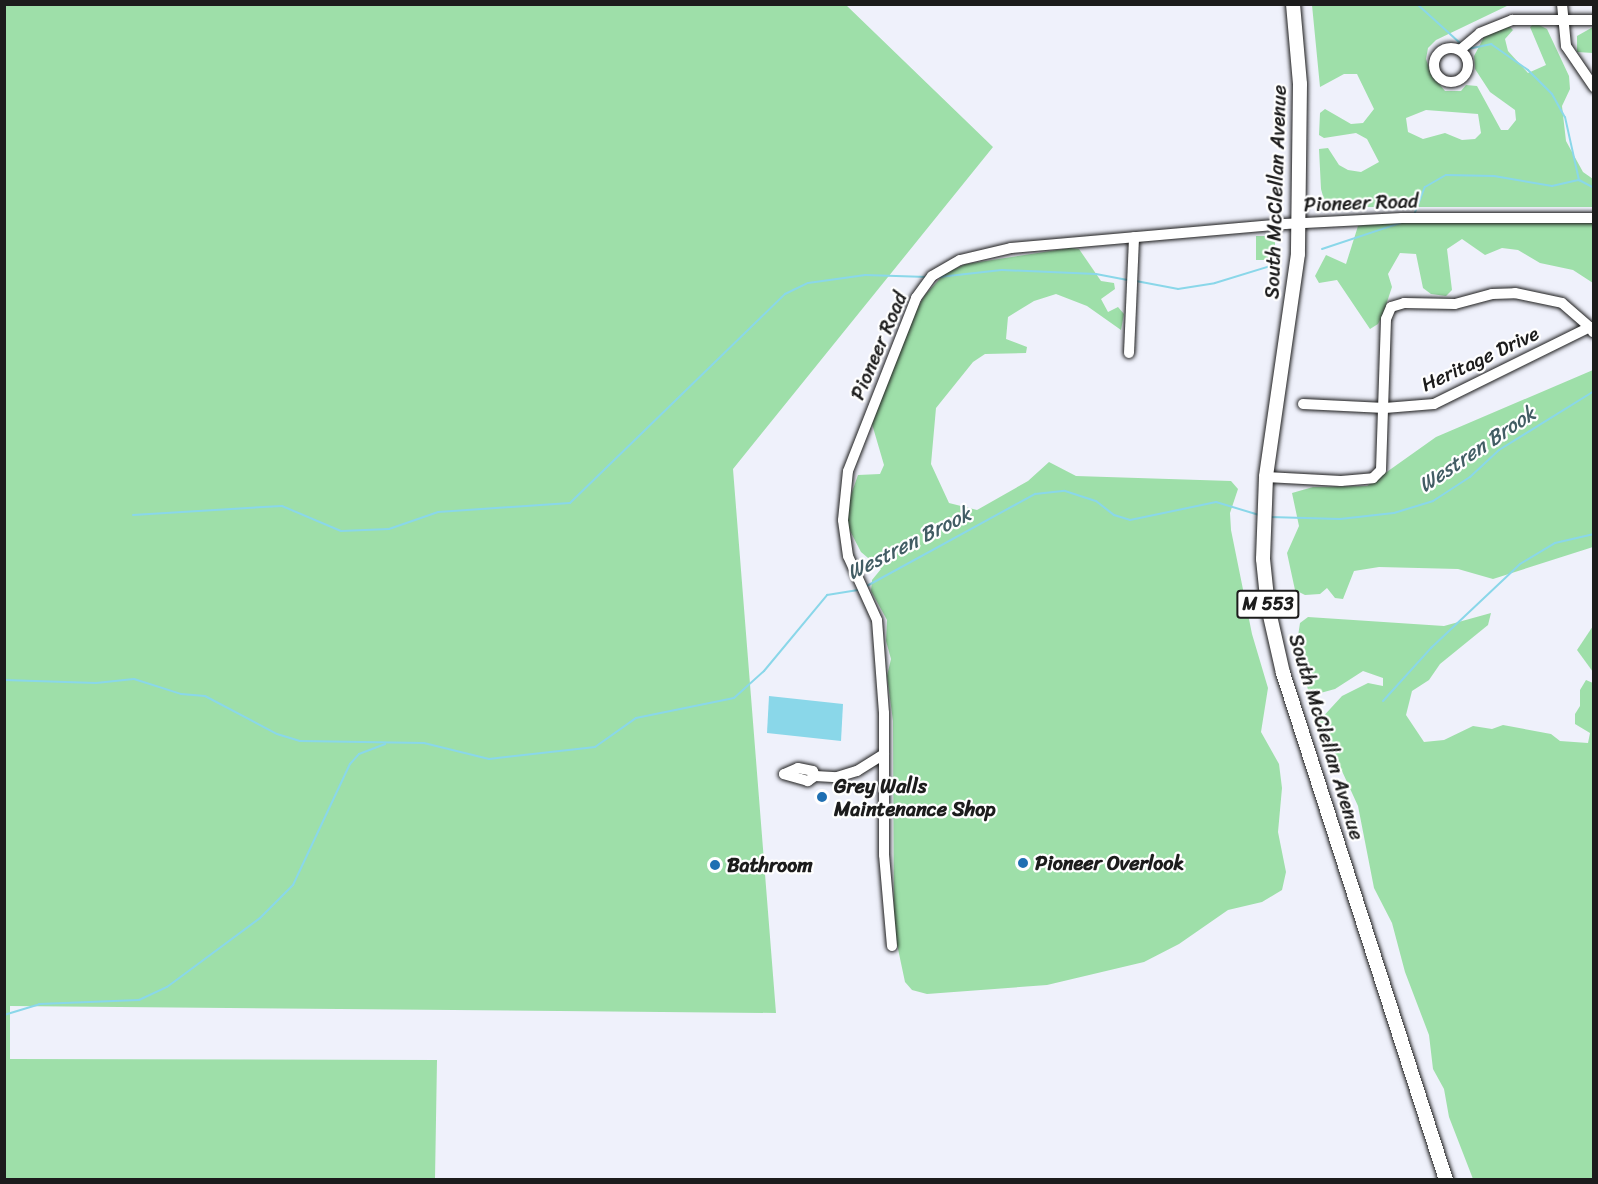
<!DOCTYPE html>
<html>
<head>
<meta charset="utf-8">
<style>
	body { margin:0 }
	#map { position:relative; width:1598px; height:1184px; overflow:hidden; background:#eff1fb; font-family:Sriracha,sans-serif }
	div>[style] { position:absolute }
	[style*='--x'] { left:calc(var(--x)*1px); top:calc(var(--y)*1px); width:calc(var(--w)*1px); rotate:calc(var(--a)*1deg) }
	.green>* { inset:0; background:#9edfa9 }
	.water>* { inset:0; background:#8ad7e9 }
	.stream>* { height:2px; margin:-1px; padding:0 1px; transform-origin:1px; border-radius:1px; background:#8ad7e9 }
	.roads { filter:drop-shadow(0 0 2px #1c1c1c) drop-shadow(0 0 2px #1c1c1c) }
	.minor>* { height:10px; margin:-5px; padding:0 5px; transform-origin:5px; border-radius:5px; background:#fff }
	.minor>.ring { margin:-5px; padding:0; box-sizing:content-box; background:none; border:10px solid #fff; border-radius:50% }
	.major>* { height:14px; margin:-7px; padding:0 7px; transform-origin:7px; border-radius:7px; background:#fff }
	.dots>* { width:16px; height:16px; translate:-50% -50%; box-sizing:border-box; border:3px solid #fff; border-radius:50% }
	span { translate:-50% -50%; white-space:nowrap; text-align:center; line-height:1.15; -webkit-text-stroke:4.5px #fff; paint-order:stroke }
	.shield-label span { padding:2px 4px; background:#fff; border:2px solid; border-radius:4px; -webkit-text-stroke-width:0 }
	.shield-label { font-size:18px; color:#1c1c1c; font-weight:700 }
	.street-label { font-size:20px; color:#1c1c1c }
	.poi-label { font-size:20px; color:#1c1c1c; font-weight:700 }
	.left { translate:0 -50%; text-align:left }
	.water-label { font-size:21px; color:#425d64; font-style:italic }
	.frame { position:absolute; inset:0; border:6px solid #1c1c1c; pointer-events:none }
</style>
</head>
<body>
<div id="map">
	<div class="green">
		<div style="clip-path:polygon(5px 4px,846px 5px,993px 147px,733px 469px,776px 1013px,10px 1006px,10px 1059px,437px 1060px,435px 1179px,5px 1179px)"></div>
		<div style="clip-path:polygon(evenodd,1312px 5px,1509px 5px,1436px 40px,1428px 48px,1426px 59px,1431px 74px,1445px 91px,1461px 91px,1466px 85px,1477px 86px,1501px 130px,1508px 130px,1516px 120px,1515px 110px,1490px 92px,1475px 69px,1474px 56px,1484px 37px,1508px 25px,1513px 30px,1505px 39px,1508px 51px,1528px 73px,1546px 65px,1530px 27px,1535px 23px,1547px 29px,1569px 76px,1570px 89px,1562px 106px,1566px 141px,1583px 172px,1593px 179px,1593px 207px,1326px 207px,1321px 189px,1319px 149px,1328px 148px,1339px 165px,1348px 170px,1361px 172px,1379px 162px,1367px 139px,1356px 133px,1324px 138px,1319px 135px,1320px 113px,1325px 109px,1351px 124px,1363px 123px,1374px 109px,1357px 74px,1344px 74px,1320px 87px,1312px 5px,1426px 110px,1478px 114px,1481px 133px,1475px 139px,1462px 140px,1445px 133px,1423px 139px,1408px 132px,1406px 118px,1426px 110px)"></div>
		<div style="clip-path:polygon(1593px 27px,1593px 53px,1577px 52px,1577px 36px)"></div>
		<div style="clip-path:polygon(1593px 221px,1593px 283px,1573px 270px,1540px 263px,1518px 250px,1502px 248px,1485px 255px,1462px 239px,1447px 249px,1452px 290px,1446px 296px,1431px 294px,1423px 288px,1416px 254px,1400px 253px,1388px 274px,1392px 287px,1383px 314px,1378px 324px,1370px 329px,1337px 280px,1319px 283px,1315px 276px,1326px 255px,1346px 264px,1358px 226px,1389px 222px)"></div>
		<div style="clip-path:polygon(1256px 236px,1275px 236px,1275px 260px,1256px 260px)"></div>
		<div style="clip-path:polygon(1070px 248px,1079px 249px,1101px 281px,1114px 283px,1115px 289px,1101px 299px,1108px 312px,1118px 307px,1124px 314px,1121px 330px,1087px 306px,1056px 294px,1034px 301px,1008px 317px,1006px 339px,1027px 347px,1026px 353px,985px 354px,973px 362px,936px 408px,931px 464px,949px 503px,977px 510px,1028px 481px,1049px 462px,1076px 476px,1231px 481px,1238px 489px,1230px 513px,1231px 530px,1252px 634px,1268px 688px,1261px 732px,1279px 764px,1282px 788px,1278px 832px,1286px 872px,1282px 890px,1262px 902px,1228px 910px,1179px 944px,1144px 962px,1047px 985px,927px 994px,912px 990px,905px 982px,894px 930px,893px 721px,887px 676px,891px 659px,886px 641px,887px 620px,871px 591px,872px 580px,881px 569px,861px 552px,847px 525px,847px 506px,858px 475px,880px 474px,884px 465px,872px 424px,911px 319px,925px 295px,945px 273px,966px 264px)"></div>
		<div style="clip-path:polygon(1593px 370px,1593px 547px,1493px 579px,1458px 569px,1379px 567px,1354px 571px,1343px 599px,1335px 598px,1327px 588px,1320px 594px,1305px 595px,1295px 590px,1287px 553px,1299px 526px,1292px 493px,1313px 487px,1367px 486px,1436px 437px)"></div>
		<div style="clip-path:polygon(1491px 613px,1488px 625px,1440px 664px,1429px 680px,1412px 691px,1406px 715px,1424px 742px,1444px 740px,1473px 726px,1492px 729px,1503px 725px,1551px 734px,1560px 741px,1588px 743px,1590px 733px,1575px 724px,1575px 714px,1580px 706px,1580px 690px,1586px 680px,1593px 683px,1593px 1179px,1473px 1179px,1449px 1117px,1444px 1089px,1433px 1069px,1429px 1035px,1405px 972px,1392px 923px,1374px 888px,1358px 806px,1319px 721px,1342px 696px,1368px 683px,1383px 686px,1383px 678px,1363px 671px,1335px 689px,1313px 695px,1309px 693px,1296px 649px,1300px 623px,1308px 617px,1444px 626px)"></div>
		<div style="clip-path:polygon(1593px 626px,1593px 672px,1577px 650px)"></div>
	</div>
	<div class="water">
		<div style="clip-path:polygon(769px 696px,843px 704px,841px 741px,767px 733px)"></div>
	</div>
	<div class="stream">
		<div style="--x:1417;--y:4;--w:58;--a:42.2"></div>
		<div style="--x:1468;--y:49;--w:24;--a:-12"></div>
		<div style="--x:1491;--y:44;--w:45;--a:35.1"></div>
		<div style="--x:1528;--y:70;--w:34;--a:45"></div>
		<div style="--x:1552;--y:94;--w:26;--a:61"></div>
		<div style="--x:1565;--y:117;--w:65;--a:77.5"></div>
		<div style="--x:1579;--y:180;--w:17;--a:28"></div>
		<div style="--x:1414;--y:215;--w:30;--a:-69"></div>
		<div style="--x:1425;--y:187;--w:24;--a:-30"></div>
		<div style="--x:1446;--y:175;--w:48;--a:1.2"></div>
		<div style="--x:1494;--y:176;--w:59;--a:9.8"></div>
		<div style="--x:1552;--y:186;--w:28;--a:-13"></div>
		<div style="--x:1322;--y:249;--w:82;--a:-18.4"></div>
		<div style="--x:939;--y:277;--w:63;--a:-6.3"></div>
		<div style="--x:1002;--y:270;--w:94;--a:2.4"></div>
		<div style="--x:1096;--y:274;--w:32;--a:11"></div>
		<div style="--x:1136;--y:281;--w:43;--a:10.8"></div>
		<div style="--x:1178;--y:289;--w:37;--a:-9"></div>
		<div style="--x:1215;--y:283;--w:62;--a:-17"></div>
		<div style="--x:133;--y:515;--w:149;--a:-3.5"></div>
		<div style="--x:282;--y:506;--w:64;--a:23"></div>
		<div style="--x:341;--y:531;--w:48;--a:-2.4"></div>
		<div style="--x:389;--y:529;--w:52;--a:-19.1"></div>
		<div style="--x:438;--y:512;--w:132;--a:-3.9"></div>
		<div style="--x:570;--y:503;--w:300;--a:-44.2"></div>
		<div style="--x:785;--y:294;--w:25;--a:-26"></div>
		<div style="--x:808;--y:283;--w:58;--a:-8"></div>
		<div style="--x:865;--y:275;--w:62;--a:1.8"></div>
		<div style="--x:1270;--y:517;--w:70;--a:1.6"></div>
		<div style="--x:1340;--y:519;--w:54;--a:-6.3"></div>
		<div style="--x:1394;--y:513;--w:41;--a:-17.1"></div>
		<div style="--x:1433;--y:501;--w:44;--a:-33"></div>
		<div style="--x:1470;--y:477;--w:40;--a:-43"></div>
		<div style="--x:1499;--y:450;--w:112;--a:-31.8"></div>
		<div style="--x:865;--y:587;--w:194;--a:-28.7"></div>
		<div style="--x:1035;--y:494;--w:30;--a:-6"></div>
		<div style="--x:1065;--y:491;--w:33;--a:18"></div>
		<div style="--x:1096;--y:501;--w:23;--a:38"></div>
		<div style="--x:1114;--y:515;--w:17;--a:17"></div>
		<div style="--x:1130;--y:520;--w:88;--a:-11.8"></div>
		<div style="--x:1216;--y:502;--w:45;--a:16.8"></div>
		<div style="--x:4;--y:680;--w:92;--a:1.9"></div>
		<div style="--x:96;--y:683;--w:38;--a:-6"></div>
		<div style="--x:134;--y:679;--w:49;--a:17.7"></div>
		<div style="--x:181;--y:694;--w:24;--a:5"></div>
		<div style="--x:205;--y:696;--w:81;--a:27.8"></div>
		<div style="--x:277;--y:734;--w:24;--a:17"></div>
		<div style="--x:300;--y:741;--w:124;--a:0.9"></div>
		<div style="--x:424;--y:743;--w:67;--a:13.8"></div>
		<div style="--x:489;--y:759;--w:107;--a:-6.5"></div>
		<div style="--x:595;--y:747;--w:50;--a:-35.3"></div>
		<div style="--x:636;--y:718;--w:100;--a:-11.5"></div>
		<div style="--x:734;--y:698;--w:40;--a:-42"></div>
		<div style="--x:764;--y:671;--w:99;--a:-50.3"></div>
		<div style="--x:827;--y:595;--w:33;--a:-9"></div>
		<div style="--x:1383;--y:701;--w:72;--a:-47.8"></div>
		<div style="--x:1431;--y:648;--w:122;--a:-43.3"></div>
		<div style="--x:1520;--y:564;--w:41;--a:-31"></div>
		<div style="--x:1555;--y:543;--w:40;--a:-13"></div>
		<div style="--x:4;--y:1015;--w:37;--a:-17"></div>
		<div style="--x:39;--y:1004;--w:100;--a:-2.3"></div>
		<div style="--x:139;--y:1000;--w:31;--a:-25"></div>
		<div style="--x:167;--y:987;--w:116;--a:-36.6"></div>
		<div style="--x:260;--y:918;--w:47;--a:-45"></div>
		<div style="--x:293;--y:885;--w:134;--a:-64.8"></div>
		<div style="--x:350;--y:764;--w:13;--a:-48"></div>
		<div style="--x:359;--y:754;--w:28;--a:-21"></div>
	</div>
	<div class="roads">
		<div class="minor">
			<div style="--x:1562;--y:4;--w:42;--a:84.6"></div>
			<div style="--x:1566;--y:46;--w:50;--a:55.7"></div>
			<div class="ring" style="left:1434px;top:48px;width:24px;height:24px"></div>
			<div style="--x:1460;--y:50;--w:26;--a:-40"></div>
			<div style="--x:1480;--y:33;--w:35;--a:-22"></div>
			<div style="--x:1512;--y:20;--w:82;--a:0"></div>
			<div style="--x:1129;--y:353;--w:116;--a:-87.5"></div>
			<div style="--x:1303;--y:404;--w:82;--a:2.8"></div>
			<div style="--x:1385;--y:408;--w:49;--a:-4.7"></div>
			<div style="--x:1434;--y:404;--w:174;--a:-26.3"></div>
			<div style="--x:1590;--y:327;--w:6;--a:59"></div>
			<div style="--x:1266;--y:477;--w:75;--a:3.1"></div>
			<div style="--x:1341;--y:481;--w:32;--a:-5"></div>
			<div style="--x:1373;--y:478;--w:11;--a:-45"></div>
			<div style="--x:1381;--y:470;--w:151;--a:-88.1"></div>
			<div style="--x:1386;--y:319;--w:13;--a:-67"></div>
			<div style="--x:1391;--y:307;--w:14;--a:-17"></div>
			<div style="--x:1404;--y:303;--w:51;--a:1.1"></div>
			<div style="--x:1455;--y:304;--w:38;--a:-15"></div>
			<div style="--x:1492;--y:294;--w:23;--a:-2"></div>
			<div style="--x:1515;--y:293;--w:48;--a:12"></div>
			<div style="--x:1562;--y:303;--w:37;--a:41"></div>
			<div style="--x:815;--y:776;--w:9;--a:144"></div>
			<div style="--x:808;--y:781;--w:25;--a:-164"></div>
			<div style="--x:784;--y:774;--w:15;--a:-23"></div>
			<div style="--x:798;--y:768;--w:15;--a:11"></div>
			<div style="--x:813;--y:771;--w:5;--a:68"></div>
			<div style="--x:815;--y:776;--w:22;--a:3"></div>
			<div style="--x:837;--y:777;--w:21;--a:-17"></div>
			<div style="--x:857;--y:771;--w:32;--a:-32"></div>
			<div style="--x:892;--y:946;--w:91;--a:-95"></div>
			<div style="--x:884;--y:855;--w:142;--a:-90"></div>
			<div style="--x:884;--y:713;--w:93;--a:-94.3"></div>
			<div style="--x:877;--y:620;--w:70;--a:-114.4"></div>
			<div style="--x:848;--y:556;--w:36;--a:-98"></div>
			<div style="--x:843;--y:520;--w:49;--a:-84.2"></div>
			<div style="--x:848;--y:471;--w:186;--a:-68.5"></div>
			<div style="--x:916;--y:298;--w:27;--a:-54"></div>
			<div style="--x:932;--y:276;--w:32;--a:-30"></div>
			<div style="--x:960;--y:260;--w:52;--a:-13.2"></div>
			<div style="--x:1011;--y:248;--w:275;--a:-5"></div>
			<div style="--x:1285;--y:224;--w:117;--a:-2.9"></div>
			<div style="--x:1402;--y:218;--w:192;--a:0"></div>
		</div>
		<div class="major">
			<div style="--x:1293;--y:4;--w:80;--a:85"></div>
			<div style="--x:1300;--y:84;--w:170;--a:90.7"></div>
			<div style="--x:1298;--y:254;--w:225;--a:98.2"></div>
			<div style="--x:1266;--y:477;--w:82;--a:92.1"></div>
			<div style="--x:1263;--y:559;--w:48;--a:84.1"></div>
			<div style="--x:1268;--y:607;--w:68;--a:77.2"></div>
			<div style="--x:1283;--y:673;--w:533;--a:72.18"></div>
		</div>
	</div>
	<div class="dots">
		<div style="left:822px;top:797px;background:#1f6fb2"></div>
		<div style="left:1023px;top:863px;background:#1f6fb2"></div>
		<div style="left:715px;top:865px;background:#1f6fb2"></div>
	</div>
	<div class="shield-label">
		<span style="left:1268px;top:604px">M 553</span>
	</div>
	<div class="street-label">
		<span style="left:1276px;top:192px;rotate:-88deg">South McClellan Avenue</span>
		<span style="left:1361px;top:203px;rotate:-2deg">Pioneer Road</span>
		<span style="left:879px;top:346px;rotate:-67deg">Pioneer Road</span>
		<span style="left:1480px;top:359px;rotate:-25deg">Heritage Drive</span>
		<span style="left:1326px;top:737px;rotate:73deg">South McClellan Avenue</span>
	</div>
	<div class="poi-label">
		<span class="left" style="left:834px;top:798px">Grey Walls<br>Maintenance Shop</span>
		<span class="left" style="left:1035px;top:863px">Pioneer Overlook</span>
		<span class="left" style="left:727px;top:865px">Bathroom</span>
	</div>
	<div class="water-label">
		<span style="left:1477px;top:449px;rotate:-34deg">Westren Brook</span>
		<span style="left:909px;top:543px;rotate:-27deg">Westren Brook</span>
	</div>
	<div class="frame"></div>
</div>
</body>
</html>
